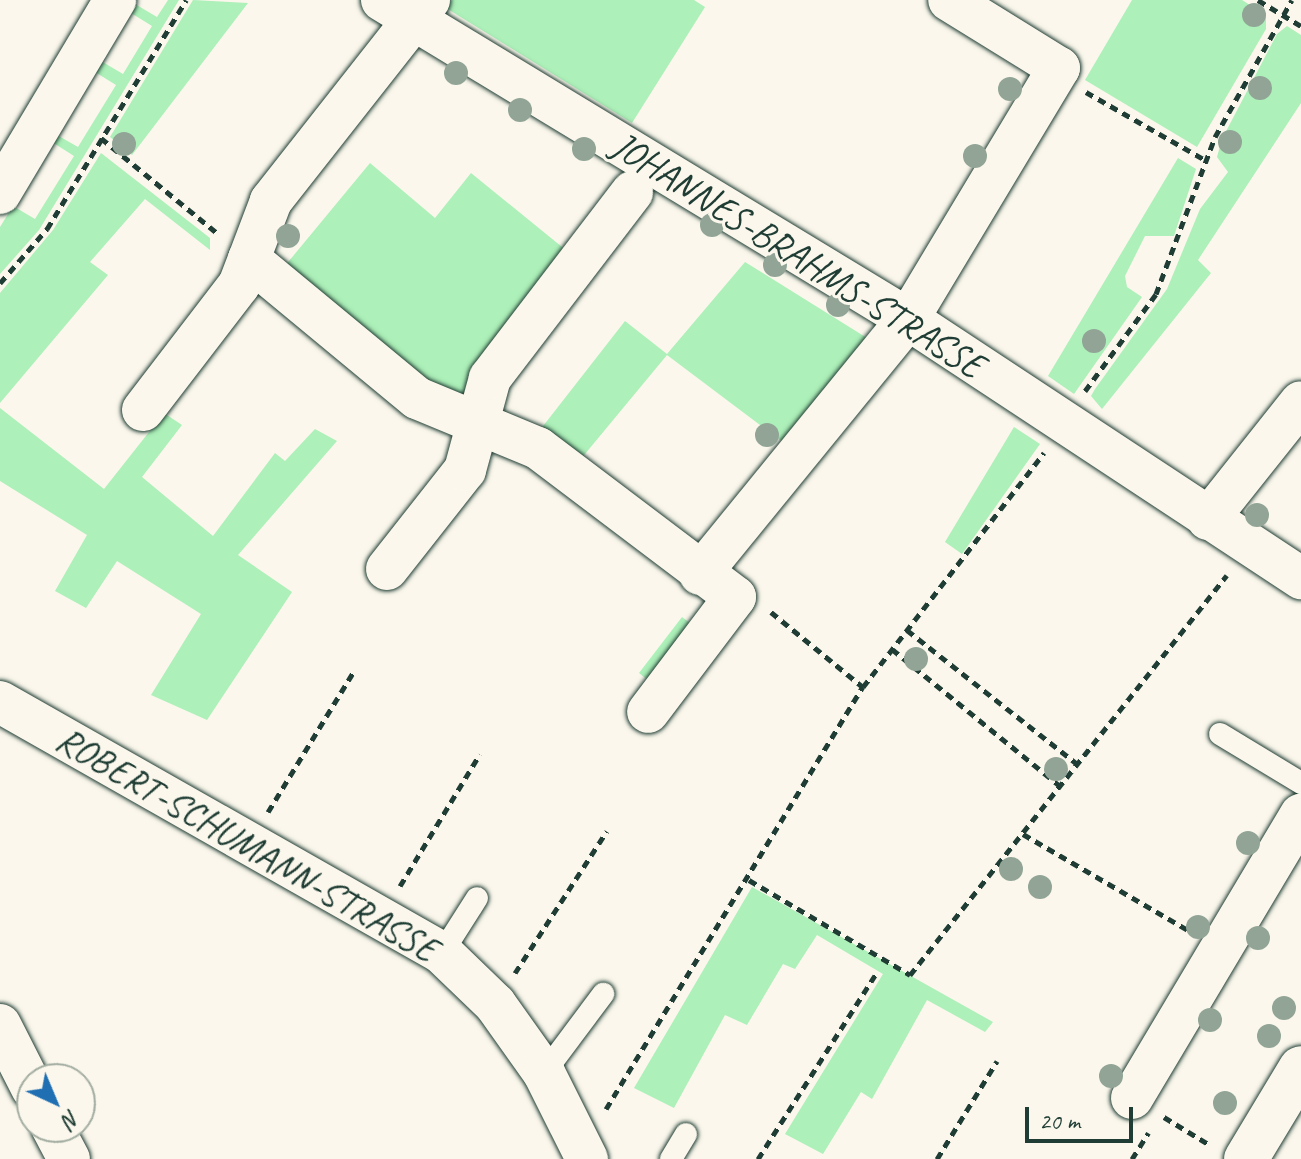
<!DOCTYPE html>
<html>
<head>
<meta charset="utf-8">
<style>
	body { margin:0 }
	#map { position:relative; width:1301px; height:1159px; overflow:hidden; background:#fbf7ec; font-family:Caveat,sans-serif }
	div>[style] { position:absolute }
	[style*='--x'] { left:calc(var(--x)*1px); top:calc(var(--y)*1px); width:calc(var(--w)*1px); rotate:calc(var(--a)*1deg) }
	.green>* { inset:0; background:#adf0b9 }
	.path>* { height:5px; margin-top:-2.5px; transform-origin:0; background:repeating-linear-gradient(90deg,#1f3d34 0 8px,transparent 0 14px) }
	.roads { filter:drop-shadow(0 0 2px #1f3d34) drop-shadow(0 0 2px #1f3d34) }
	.service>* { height:22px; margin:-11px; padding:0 11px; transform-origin:11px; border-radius:11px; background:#fbf7ec }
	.minor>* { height:42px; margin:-21px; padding:0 21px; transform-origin:21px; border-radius:21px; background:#fbf7ec }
	.secondary>* { height:44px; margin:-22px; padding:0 22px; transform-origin:22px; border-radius:22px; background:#fbf7ec }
	.trees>* { width:24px; height:24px; margin:-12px; border-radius:50%; background:#91a496 }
	span { translate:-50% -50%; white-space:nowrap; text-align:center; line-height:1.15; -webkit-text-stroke:6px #fbf7ec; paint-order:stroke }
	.street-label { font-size:38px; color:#1f3d34 }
	.north { position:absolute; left:16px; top:1063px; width:80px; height:80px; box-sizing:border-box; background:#fbf7ec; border:2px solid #a3ada2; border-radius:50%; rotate:136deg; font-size:22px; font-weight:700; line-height:32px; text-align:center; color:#1f3d34 }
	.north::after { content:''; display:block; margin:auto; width:28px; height:36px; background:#1f6fb2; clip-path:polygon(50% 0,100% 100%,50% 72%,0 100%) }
	.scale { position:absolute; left:1025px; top:1107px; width:108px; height:36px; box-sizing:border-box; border:4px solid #1f3d34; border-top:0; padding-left:10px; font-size:24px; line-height:28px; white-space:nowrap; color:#1f3d34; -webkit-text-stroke:6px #fbf7ec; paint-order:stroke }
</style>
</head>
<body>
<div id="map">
	<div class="green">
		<div style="clip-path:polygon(168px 0,179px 0,39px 230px,0 274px,0 227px,13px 206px,35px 219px,74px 156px,52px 142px,57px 135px,78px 147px,116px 85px,95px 72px,101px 61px,123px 74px,152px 26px,131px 13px,135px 4px,157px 17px)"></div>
		<div style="clip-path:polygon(193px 0,248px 3px,132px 155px,110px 137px)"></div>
		<div style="clip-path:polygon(452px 0,694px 0,705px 7px,632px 123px,446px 8px)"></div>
		<div style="clip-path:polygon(1132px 0,1242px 0,1266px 15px,1266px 29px,1197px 147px,1085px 80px)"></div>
		<div style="clip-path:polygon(1287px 26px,1301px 35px,1301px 103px,1198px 260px,1211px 273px,1102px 409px,1091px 396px,1095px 389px,1167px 289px,1200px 209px,1228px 172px,1217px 157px,1222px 139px,1277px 34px)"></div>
		<div style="clip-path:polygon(101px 153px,210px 238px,210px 250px,145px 199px,90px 262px,108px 275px,0 403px,0 293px,53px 230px)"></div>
		<div style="clip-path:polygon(1178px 158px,1196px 169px,1174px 236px,1145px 236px,1125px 276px,1127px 287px,1142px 297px,1074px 394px,1048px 376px)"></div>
		<div style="clip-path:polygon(370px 163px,435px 218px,471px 173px,567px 251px,466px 402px,424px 384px,284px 267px)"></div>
		<div style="clip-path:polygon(745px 262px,867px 338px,784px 443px,667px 355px,580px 460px,540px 430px,625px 321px,667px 354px)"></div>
		<div style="clip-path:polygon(0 408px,104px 489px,164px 413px,182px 425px,142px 477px,213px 536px,275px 453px,285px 461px,315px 429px,337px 441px,238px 555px,292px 592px,207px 720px,151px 695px,201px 614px,117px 561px,86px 608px,55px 591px,87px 535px,0 481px)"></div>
		<div style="clip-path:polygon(1014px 427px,1040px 444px,962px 554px,945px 542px)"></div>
		<div style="clip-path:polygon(682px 617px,698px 629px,654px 685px,639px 673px)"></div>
		<div style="clip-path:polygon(752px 887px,993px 1022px,985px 1032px,927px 1000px,872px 1099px,861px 1092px,823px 1154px,785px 1134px,883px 974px,817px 935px,795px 969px,783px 964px,747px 1025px,725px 1015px,674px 1108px,634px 1088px)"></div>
	</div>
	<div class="path">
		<div style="--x:1258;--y:0;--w:50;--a:31.2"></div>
		<div style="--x:1086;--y:92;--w:139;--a:29.7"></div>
		<div style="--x:101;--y:138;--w:150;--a:39.3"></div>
		<div style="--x:0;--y:283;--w:72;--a:-49"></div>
		<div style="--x:47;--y:229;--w:268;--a:-58.7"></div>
		<div style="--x:1085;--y:391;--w:120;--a:-53.8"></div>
		<div style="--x:1156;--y:294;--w:168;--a:-69.4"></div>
		<div style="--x:1215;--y:137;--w:157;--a:-60.7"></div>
		<div style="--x:771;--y:612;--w:119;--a:39.2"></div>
		<div style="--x:907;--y:630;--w:215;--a:38.2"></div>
		<div style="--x:892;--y:649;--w:215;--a:39.2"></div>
		<div style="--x:268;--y:812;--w:165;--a:-58.6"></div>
		<div style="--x:1023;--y:834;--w:191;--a:30.2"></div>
		<div style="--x:749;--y:880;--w:187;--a:30.5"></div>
		<div style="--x:910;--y:975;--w:510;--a:-51.6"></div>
		<div style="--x:400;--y:886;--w:154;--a:-58.8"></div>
		<div style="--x:515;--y:973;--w:169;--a:-57.1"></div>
		<div style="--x:606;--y:1109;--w:494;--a:-58.7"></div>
		<div style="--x:863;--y:687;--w:296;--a:-52.3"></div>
		<div style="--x:1164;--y:1117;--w:54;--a:31.3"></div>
		<div style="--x:758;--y:1159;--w:222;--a:-57.5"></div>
		<div style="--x:937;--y:1159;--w:115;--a:-58.5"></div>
		<div style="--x:1132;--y:1159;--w:31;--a:-58"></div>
	</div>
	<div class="roads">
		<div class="service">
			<div style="--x:1220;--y:734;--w:95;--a:31.2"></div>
			<div style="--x:442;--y:953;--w:65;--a:-57.5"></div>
			<div style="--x:544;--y:1073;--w:99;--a:-53.2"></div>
			<div style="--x:671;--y:1159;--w:29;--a:-59"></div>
		</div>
		<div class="minor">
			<div style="--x:382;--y:0;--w:615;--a:31.24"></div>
			<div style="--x:908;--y:319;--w:471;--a:33.4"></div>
			<div style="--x:429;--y:0;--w:256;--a:128.2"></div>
			<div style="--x:271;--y:201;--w:62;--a:110.8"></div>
			<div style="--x:249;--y:259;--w:218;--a:39.6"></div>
			<div style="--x:417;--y:398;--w:131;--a:22.5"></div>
			<div style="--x:538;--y:448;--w:247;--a:37.1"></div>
			<div style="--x:735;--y:597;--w:144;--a:127.1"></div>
			<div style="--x:0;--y:193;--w:225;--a:-59.2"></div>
			<div style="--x:143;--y:410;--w:158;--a:-52.5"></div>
			<div style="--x:239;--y:285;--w:28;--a:-69"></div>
			<div style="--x:1208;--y:519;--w:149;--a:-51.5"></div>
			<div style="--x:387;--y:569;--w:126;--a:-51.8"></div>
			<div style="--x:465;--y:470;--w:95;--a:-74.8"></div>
			<div style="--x:490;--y:378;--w:234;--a:-52.6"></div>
			<div style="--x:700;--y:574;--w:329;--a:-50.8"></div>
			<div style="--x:908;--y:319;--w:293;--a:-59"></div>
			<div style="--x:1059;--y:68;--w:129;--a:-148.3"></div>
			<div style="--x:0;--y:702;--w:508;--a:29.59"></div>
			<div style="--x:442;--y:953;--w:74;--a:43.9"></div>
			<div style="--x:495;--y:1004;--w:85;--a:54.6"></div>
			<div style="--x:544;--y:1073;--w:96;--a:63.4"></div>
			<div style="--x:0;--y:1025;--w:71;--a:63.1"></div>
			<div style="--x:1132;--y:1098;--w:330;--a:-59.2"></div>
			<div style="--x:52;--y:1127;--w:36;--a:62"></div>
		</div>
		<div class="secondary">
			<div style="--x:1246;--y:1159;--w:106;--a:-58.9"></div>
		</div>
	</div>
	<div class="trees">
		<div style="left:1254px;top:15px"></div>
		<div style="left:456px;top:73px"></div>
		<div style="left:1260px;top:88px"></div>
		<div style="left:1010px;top:89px"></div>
		<div style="left:520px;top:110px"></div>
		<div style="left:1230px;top:142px"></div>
		<div style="left:124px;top:144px"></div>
		<div style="left:584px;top:149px"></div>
		<div style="left:975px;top:156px"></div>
		<div style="left:712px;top:225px"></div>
		<div style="left:288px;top:236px"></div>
		<div style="left:775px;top:265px"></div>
		<div style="left:838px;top:305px"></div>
		<div style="left:1094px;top:341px"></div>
		<div style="left:767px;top:435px"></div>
		<div style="left:1257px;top:515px"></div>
		<div style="left:916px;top:659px"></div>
		<div style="left:1056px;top:769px"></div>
		<div style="left:1248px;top:843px"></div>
		<div style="left:1011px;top:869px"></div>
		<div style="left:1040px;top:887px"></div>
		<div style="left:1198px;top:927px"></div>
		<div style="left:1258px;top:938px"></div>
		<div style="left:1284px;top:1008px"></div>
		<div style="left:1210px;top:1020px"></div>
		<div style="left:1269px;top:1036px"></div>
		<div style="left:1111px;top:1076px"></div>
		<div style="left:1225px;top:1103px"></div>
	</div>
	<div class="street-label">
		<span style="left:798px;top:255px;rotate:32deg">JOHANNES-BRAHMS-STRASSE</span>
		<span style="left:247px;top:844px;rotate:30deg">ROBERT-SCHUMANN-STRASSE</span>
	</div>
	<div class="north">N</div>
	<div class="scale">20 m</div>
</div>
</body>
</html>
